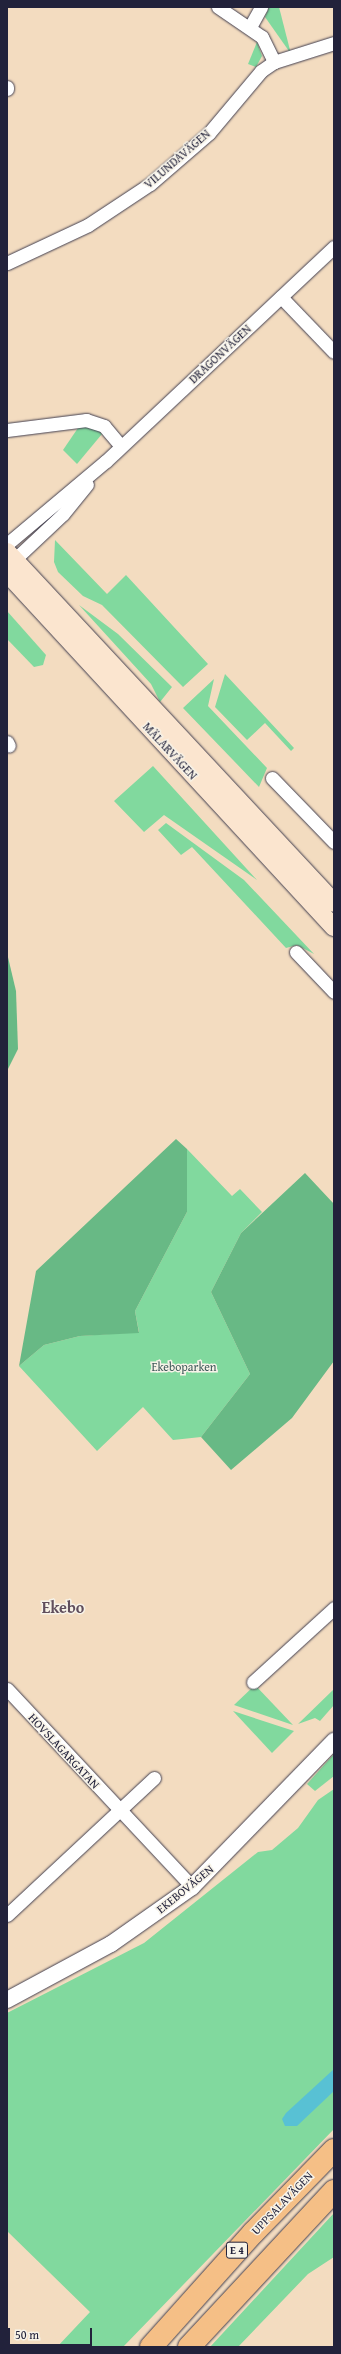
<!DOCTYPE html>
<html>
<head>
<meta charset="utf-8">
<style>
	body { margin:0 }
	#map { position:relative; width:341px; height:2354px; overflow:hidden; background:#f3dcc0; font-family:"Gentium Book Plus",serif }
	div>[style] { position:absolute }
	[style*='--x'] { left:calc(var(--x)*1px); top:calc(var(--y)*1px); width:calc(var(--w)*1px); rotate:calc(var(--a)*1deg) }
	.green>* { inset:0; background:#81d99e }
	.forest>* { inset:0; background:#68b985 }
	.water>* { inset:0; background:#58c1d4 }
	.roads { filter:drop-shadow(0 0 1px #413e4f) drop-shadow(0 0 1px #413e4f) }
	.minor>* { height:13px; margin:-6.5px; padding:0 6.5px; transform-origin:6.5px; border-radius:6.5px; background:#fff }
	.tertiary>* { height:16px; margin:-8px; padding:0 8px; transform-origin:8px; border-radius:8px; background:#fff }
	.secondary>* { height:18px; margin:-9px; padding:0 9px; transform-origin:9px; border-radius:9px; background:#fbe5cf }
	.motorway>* { height:22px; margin:-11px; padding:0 11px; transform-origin:11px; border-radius:11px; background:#f5bf86 }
	span { translate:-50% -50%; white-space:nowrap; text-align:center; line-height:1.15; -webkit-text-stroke:3px #f7f3e8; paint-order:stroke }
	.shield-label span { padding:1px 3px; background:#f7f3e8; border:1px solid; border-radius:3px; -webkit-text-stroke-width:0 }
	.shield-label { font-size:11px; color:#22223b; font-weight:700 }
	.street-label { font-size:12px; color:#22223b }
	.park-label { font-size:12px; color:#3e5959 }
	.district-label { font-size:16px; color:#604e5c; font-weight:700 }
	.frame { position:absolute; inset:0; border:8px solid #22223b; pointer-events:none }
	.scale { position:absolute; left:8px; top:2328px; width:84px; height:18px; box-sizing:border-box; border:2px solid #22223b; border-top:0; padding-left:5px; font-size:12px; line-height:14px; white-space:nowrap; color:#22223b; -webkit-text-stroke:3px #f7f3e8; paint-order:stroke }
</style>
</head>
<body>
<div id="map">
	<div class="green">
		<div style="clip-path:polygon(269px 7px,279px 7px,291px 54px,265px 17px)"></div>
		<div style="clip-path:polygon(257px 42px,262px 56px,256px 67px,248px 64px)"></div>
		<div style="clip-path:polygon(80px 425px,96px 427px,102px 434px,77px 464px,63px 450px)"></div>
		<div style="clip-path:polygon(55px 540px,107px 594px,126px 575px,208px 664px,183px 687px,102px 605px,83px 596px,58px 572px,54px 562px)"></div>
		<div style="clip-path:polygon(79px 605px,118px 634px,172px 687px,160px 702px,151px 684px)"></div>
		<div style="clip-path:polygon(7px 611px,46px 655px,43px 665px,34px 667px,7px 639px)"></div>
		<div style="clip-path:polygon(225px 674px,294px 748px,291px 751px,265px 723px,247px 740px,215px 707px)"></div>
		<div style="clip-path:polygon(214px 679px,208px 706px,267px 768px,259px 787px,183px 708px)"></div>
		<div style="clip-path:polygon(153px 766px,257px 880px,164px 815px,144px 832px,114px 801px)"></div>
		<div style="clip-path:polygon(166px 823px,244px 880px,314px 954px,297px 945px,286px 948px,192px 847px,181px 855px,158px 830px)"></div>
		<div style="clip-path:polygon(187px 1149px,232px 1196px,240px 1189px,262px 1212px,241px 1233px,211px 1292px,250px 1374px,201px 1437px,173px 1440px,143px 1407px,97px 1451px,19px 1366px,44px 1345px,80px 1336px,139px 1332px,135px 1311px,187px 1212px)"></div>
		<div style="clip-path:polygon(255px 1685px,293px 1725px,234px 1705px)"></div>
		<div style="clip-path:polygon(334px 1689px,334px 1705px,320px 1721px,315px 1718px,298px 1724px)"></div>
		<div style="clip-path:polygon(233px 1711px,294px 1731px,272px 1753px)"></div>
		<div style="clip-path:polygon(334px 1754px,334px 1776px,315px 1791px,307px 1784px)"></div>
		<div style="clip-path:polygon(334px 1789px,334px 2129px,123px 2347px,57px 2347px,90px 2312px,7px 2231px,7px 2013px,144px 1943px,258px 1852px,272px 1850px,298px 1828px,318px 1800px)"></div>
		<div style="clip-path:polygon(334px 2213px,334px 2257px,308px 2274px,238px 2347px,210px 2347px)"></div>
	</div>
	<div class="forest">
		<div style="clip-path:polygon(7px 953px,16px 991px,18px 1049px,7px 1071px)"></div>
		<div style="clip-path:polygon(176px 1139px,187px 1149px,187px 1212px,135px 1311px,139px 1333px,80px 1336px,44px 1345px,19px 1366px,36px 1271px)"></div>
		<div style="clip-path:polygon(305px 1173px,334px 1204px,334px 1361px,292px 1418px,231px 1470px,201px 1437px,250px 1374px,211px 1292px,241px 1233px)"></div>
	</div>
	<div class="water">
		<div style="clip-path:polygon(334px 2069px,334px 2091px,297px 2126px,285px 2126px,282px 2119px,286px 2113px)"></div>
	</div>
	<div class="roads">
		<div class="minor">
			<div style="--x:218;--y:7;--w:53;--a:34.3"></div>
			<div style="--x:262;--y:37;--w:28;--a:64"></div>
			<div style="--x:250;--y:27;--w:23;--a:-61"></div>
			<div style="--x:7;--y:87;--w:2;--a:90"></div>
			<div style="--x:7;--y:263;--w:89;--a:-25.1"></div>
			<div style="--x:88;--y:225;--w:74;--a:-33.5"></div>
			<div style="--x:150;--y:184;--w:78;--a:-40.8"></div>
			<div style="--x:209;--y:133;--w:81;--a:-50"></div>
			<div style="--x:261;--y:71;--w:16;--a:-35"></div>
			<div style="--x:274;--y:62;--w:63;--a:-17.6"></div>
			<div style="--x:281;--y:297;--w:76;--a:46.1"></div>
			<div style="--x:7;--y:430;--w:80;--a:-7.2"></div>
			<div style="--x:86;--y:420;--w:19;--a:18"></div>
			<div style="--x:104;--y:426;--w:26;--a:50"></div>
			<div style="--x:7;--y:544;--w:129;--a:-40"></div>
			<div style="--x:106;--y:461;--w:313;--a:-43.2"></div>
			<div style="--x:14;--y:560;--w:67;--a:-43.2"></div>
			<div style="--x:63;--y:514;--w:38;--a:-51"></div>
			<div style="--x:7;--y:742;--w:4;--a:63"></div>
			<div style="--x:272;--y:778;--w:89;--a:45.9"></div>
			<div style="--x:296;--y:952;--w:55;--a:46.5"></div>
			<div style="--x:253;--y:1682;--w:110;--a:-42.4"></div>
			<div style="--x:7;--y:1689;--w:271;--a:46.9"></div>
			<div style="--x:7;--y:1915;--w:201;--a:-43"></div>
		</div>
		<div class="tertiary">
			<div style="--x:7;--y:2000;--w:118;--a:-28.3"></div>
			<div style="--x:111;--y:1944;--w:99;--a:-35.1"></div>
			<div style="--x:192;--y:1887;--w:204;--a:-45.8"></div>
		</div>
		<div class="secondary">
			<div style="--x:7;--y:552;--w:480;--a:47"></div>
			<div style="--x:7;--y:573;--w:482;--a:47.3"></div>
		</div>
		<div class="motorway">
			<div style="--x:151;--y:2347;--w:153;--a:-48.2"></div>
			<div style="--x:253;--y:2233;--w:116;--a:-45.7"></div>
			<div style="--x:189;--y:2347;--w:213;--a:-47.1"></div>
		</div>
	</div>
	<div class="shield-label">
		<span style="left:237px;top:2250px">E 4</span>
	</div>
	<div class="street-label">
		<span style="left:177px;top:159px;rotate:-41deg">VILUNDAVÄGEN</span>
		<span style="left:220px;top:354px;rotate:-43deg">DRAGONVÄGEN</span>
		<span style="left:170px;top:751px;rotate:47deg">MÄLARVÄGEN</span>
		<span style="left:64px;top:1751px;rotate:47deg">HOVSLAGARGATAN</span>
		<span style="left:185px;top:1889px;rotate:-39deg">EKEBOVÄGEN</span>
		<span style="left:282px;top:2203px;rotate:-46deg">UPPSALAVÄGEN</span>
	</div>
	<div class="park-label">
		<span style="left:184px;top:1367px">Ekeboparken</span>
	</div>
	<div class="district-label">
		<span style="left:63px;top:1607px">Ekebo</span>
	</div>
	<div class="frame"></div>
	<div class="scale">50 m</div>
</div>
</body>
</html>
